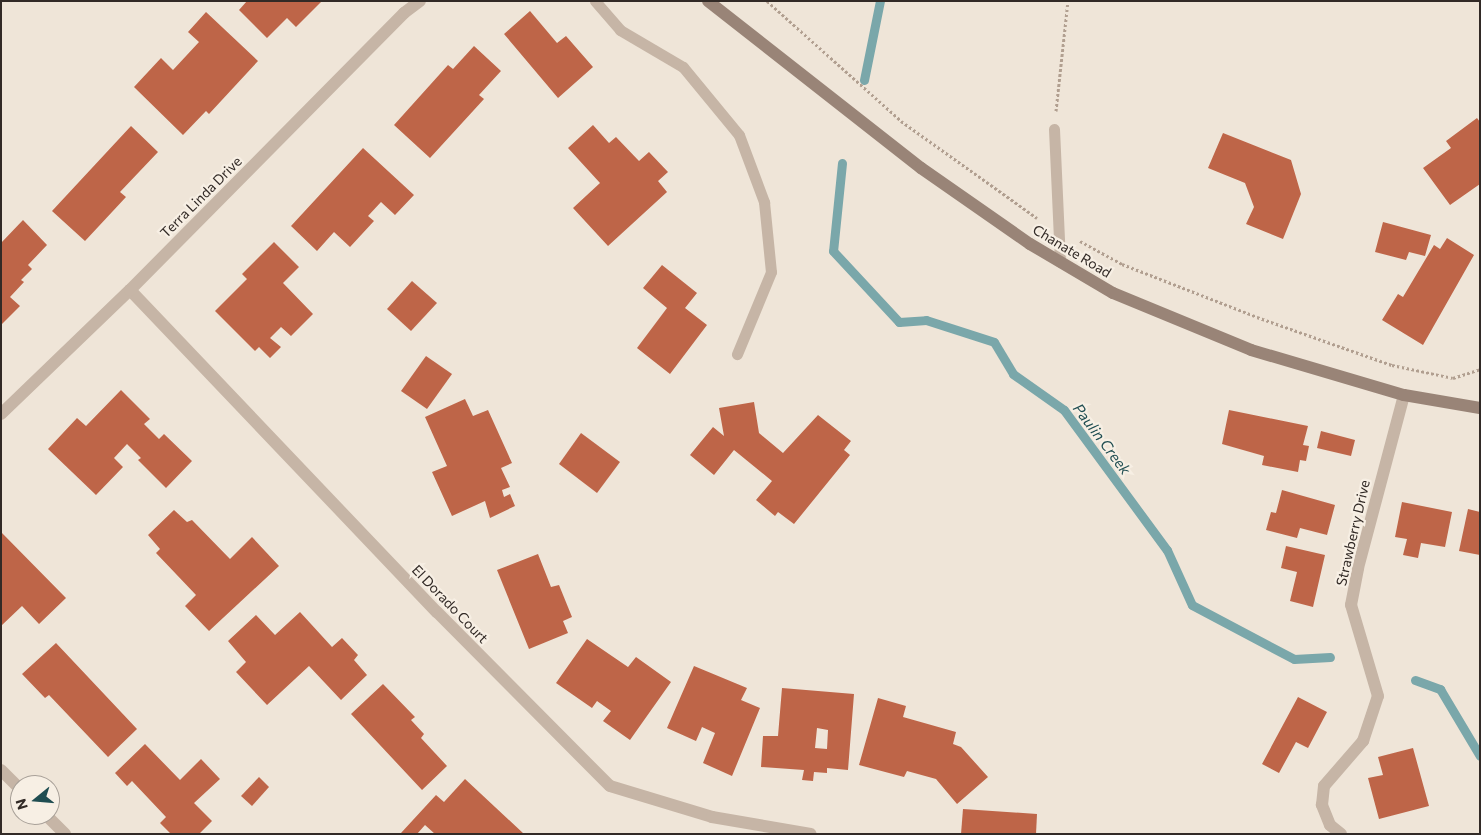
<!DOCTYPE html>
<html>
<head>
<meta charset="utf-8">
<style>
	body { margin:0 }
	#map { position:relative; width:1481px; height:835px; overflow:hidden; background:#efe5d8; font-family:Commissioner,sans-serif }
	div>[style] { position:absolute }
	[style*='--x'] { left:calc(var(--x)*1px); top:calc(var(--y)*1px); width:calc(var(--w)*1px); rotate:calc(var(--a)*1deg) }
	.stream>* { height:9px; margin:-4.5px; padding:0 4.5px; transform-origin:4.5px; border-radius:4.5px; background:#7aa7aa }
	.building>* { inset:0; background:#be6548 }
	.path>* { height:3px; margin-top:-1.5px; transform-origin:0; background:repeating-linear-gradient(90deg,#b19f90 0 2.5px,transparent 0 5px) }
	.lane>* { height:11px; margin:-5.5px; padding:0 5.5px; transform-origin:5.5px; border-radius:5.5px; background:#c6b5a6 }
	.street>* { height:12px; margin:-6px; padding:0 6px; transform-origin:6px; border-radius:6px; background:#c6b5a6 }
	.secondary>* { height:12px; margin:-6px; padding:0 6px; transform-origin:6px; border-radius:6px; background:#998477 }
	span { translate:-50% -50%; white-space:nowrap; text-align:center; line-height:1.15; -webkit-text-stroke:4.5px #f7efe4; paint-order:stroke }
	.street-label { font-size:14px; color:#322a26 }
	.water-label { font-size:15px; color:#1f4d51; font-style:italic }
	.frame { position:absolute; inset:0; border:2px solid #322a26; pointer-events:none }
	.north { position:absolute; left:10px; top:775px; width:50px; height:50px; box-sizing:border-box; background:#f7efe4; border:1px solid #a8a098; border-radius:50%; rotate:253deg; font-size:14px; font-weight:700; line-height:20px; text-align:center; color:#322a26 }
	.north::after { content:''; display:block; margin:auto; width:18px; height:22px; background:#1f4d51; clip-path:polygon(50% 0,100% 100%,50% 72%,0 100%) }
</style>
</head>
<body>
<div id="map">
	<div class="stream">
		<div style="--x:864;--y:80;--w:81;--a:-78.6"></div>
		<div style="--x:842;--y:163;--w:88;--a:95.8"></div>
		<div style="--x:833;--y:251;--w:97;--a:47.1"></div>
		<div style="--x:899;--y:322;--w:27;--a:-4"></div>
		<div style="--x:926;--y:320;--w:71;--a:17.9"></div>
		<div style="--x:994;--y:342;--w:37;--a:59"></div>
		<div style="--x:1013;--y:374;--w:62;--a:35.2"></div>
		<div style="--x:1064;--y:410;--w:174;--a:53.7"></div>
		<div style="--x:1167;--y:550;--w:60;--a:65.6"></div>
		<div style="--x:1192;--y:605;--w:115;--a:27.9"></div>
		<div style="--x:1294;--y:659;--w:36;--a:-3"></div>
		<div style="--x:1415;--y:680;--w:27;--a:20"></div>
		<div style="--x:1440;--y:689;--w:78;--a:59.2"></div>
	</div>
	<div class="building">
		<div style="clip-path:polygon(247px 1px,322px 1px,296px 27px,287px 18px,267px 38px,239px 10px)"></div>
		<div style="clip-path:polygon(530px 11px,557px 43px,566px 36px,593px 67px,558px 98px,504px 34px)"></div>
		<div style="clip-path:polygon(206px 12px,258px 61px,209px 114px,206px 111px,183px 135px,134px 87px,161px 58px,173px 70px,199px 42px,188px 32px)"></div>
		<div style="clip-path:polygon(474px 46px,501px 71px,479px 95px,484px 99px,430px 158px,394px 125px,448px 65px,453px 69px)"></div>
		<div style="clip-path:polygon(1477px 118px,1480px 122px,1480px 184px,1450px 205px,1423px 168px,1451px 148px,1446px 141px)"></div>
		<div style="clip-path:polygon(593px 125px,609px 143px,616px 137px,639px 161px,649px 152px,668px 172px,658px 181px,667px 192px,608px 246px,573px 208px,600px 183px,568px 148px)"></div>
		<div style="clip-path:polygon(131px 126px,158px 152px,120px 192px,126px 197px,85px 241px,52px 211px)"></div>
		<div style="clip-path:polygon(1223px 133px,1291px 160px,1301px 194px,1283px 239px,1246px 224px,1254px 207px,1245px 183px,1208px 168px)"></div>
		<div style="clip-path:polygon(363px 148px,414px 195px,395px 215px,381px 202px,368px 216px,374px 221px,350px 247px,334px 232px,317px 251px,291px 226px)"></div>
		<div style="clip-path:polygon(23px 220px,47px 245px,28px 265px,32px 269px,21px 280px,24px 282px,10px 297px,20px 306px,1px 325px,1px 243px)"></div>
		<div style="clip-path:polygon(1383px 222px,1431px 235px,1425px 256px,1409px 252px,1406px 260px,1375px 252px)"></div>
		<div style="clip-path:polygon(1447px 238px,1474px 255px,1423px 345px,1382px 320px,1398px 294px,1403px 297px,1434px 245px,1440px 249px)"></div>
		<div style="clip-path:polygon(274px 242px,299px 267px,283px 283px,313px 314px,291px 336px,281px 327px,270px 338px,281px 347px,270px 358px,259px 347px,255px 351px,215px 311px,247px 279px,242px 274px)"></div>
		<div style="clip-path:polygon(662px 265px,697px 293px,685px 308px,707px 325px,670px 374px,637px 348px,667px 308px,643px 288px)"></div>
		<div style="clip-path:polygon(412px 281px,437px 303px,411px 331px,387px 309px)"></div>
		<div style="clip-path:polygon(426px 356px,452px 374px,427px 409px,401px 391px)"></div>
		<div style="clip-path:polygon(121px 390px,150px 419px,144px 424px,159px 439px,164px 434px,192px 461px,166px 488px,138px 460px,141px 458px,127px 444px,114px 458px,123px 467px,96px 495px,48px 449px,77px 418px,86px 426px)"></div>
		<div style="clip-path:polygon(465px 399px,473px 416px,488px 410px,512px 463px,501px 468px,510px 487px,502px 490px,504px 497px,510px 494px,515px 506px,490px 518px,485px 501px,452px 516px,432px 472px,447px 466px,425px 417px)"></div>
		<div style="clip-path:polygon(754px 402px,759px 433px,783px 453px,818px 415px,851px 441px,844px 450px,850px 455px,794px 524px,778px 512px,775px 516px,756px 500px,772px 481px,734px 450px,714px 475px,690px 455px,713px 427px,724px 436px,719px 408px)"></div>
		<div style="clip-path:polygon(1229px 410px,1308px 426px,1303px 445px,1309px 446px,1306px 461px,1300px 460px,1298px 472px,1262px 465px,1264px 456px,1222px 444px)"></div>
		<div style="clip-path:polygon(1321px 431px,1355px 440px,1351px 456px,1317px 448px)"></div>
		<div style="clip-path:polygon(581px 433px,620px 462px,597px 493px,559px 464px)"></div>
		<div style="clip-path:polygon(1282px 490px,1335px 505px,1327px 535px,1300px 528px,1297px 538px,1266px 530px,1271px 512px,1276px 513px)"></div>
		<div style="clip-path:polygon(1402px 502px,1452px 512px,1445px 547px,1421px 543px,1418px 558px,1403px 555px,1407px 539px,1395px 537px)"></div>
		<div style="clip-path:polygon(1468px 509px,1480px 512px,1480px 555px,1459px 551px)"></div>
		<div style="clip-path:polygon(174px 510px,187px 522px,192px 520px,230px 559px,252px 537px,279px 566px,209px 631px,185px 606px,196px 595px,156px 553px,160px 549px,148px 535px)"></div>
		<div style="clip-path:polygon(1px 532px,66px 598px,39px 624px,22px 606px,1px 626px)"></div>
		<div style="clip-path:polygon(1286px 546px,1325px 555px,1313px 607px,1290px 601px,1297px 572px,1281px 568px)"></div>
		<div style="clip-path:polygon(538px 554px,551px 587px,559px 585px,572px 617px,563px 621px,568px 633px,529px 649px,497px 570px)"></div>
		<div style="clip-path:polygon(300px 612px,332px 647px,342px 638px,358px 655px,354px 660px,367px 675px,341px 700px,309px 666px,267px 705px,236px 672px,246px 662px,228px 641px,256px 615px,275px 635px)"></div>
		<div style="clip-path:polygon(587px 639px,628px 667px,636px 657px,671px 682px,630px 740px,603px 721px,611px 711px,597px 701px,592px 708px,556px 683px)"></div>
		<div style="clip-path:polygon(56px 643px,137px 729px,108px 757px,49px 695px,45px 698px,22px 674px)"></div>
		<div style="clip-path:polygon(694px 666px,747px 688px,741px 700px,760px 708px,732px 776px,703px 763px,715px 733px,702px 727px,696px 741px,667px 728px)"></div>
		<div style="clip-path:polygon(383px 684px,415px 717px,411px 720px,424px 734px,421px 738px,447px 766px,422px 790px,351px 714px)"></div>
		<div style="clip-path:polygon(evenodd,782px 688px,854px 694px,848px 770px,827px 768px,827px 773px,814px 772px,813px 781px,802px 780px,804px 770px,761px 767px,763px 736px,778px 736px,782px 688px,817px 728px,828px 730px,827px 749px,815px 748px,817px 728px)"></div>
		<div style="clip-path:polygon(1298px 697px,1327px 712px,1308px 748px,1296px 742px,1279px 773px,1262px 764px)"></div>
		<div style="clip-path:polygon(878px 698px,906px 706px,903px 717px,956px 732px,953px 744px,961px 747px,988px 777px,957px 804px,936px 779px,907px 771px,904px 777px,859px 765px)"></div>
		<div style="clip-path:polygon(145px 744px,180px 780px,201px 759px,220px 779px,194px 803px,212px 821px,199px 834px,171px 834px,160px 823px,166px 817px,132px 781px,127px 786px,115px 773px)"></div>
		<div style="clip-path:polygon(1413px 748px,1429px 806px,1379px 819px,1368px 778px,1383px 775px,1378px 757px)"></div>
		<div style="clip-path:polygon(259px 777px,269px 787px,252px 806px,241px 796px)"></div>
		<div style="clip-path:polygon(465px 779px,524px 834px,435px 834px,425px 825px,417px 834px,401px 833px,436px 795px,444px 802px)"></div>
		<div style="clip-path:polygon(963px 809px,1037px 814px,1036px 834px,961px 834px)"></div>
	</div>
	<div class="path">
		<div style="--x:767;--y:1;--w:180;--a:41.8"></div>
		<div style="--x:901;--y:121;--w:167;--a:35.5"></div>
		<div style="--x:1056;--y:111;--w:111;--a:-83.8"></div>
		<div style="--x:1080;--y:241;--w:48;--a:28.7"></div>
		<div style="--x:1122;--y:264;--w:145;--a:21.4"></div>
		<div style="--x:1257;--y:317;--w:143;--a:19.6"></div>
		<div style="--x:1392;--y:365;--w:62;--a:12"></div>
		<div style="--x:1453;--y:378;--w:28;--a:-18"></div>
	</div>
	<div class="lane">
		<div style="--x:595;--y:1;--w:38;--a:49"></div>
		<div style="--x:620;--y:30;--w:73;--a:30.4"></div>
		<div style="--x:683;--y:67;--w:88;--a:50.5"></div>
		<div style="--x:739;--y:135;--w:72;--a:69.5"></div>
		<div style="--x:764;--y:202;--w:70;--a:84.3"></div>
		<div style="--x:771;--y:272;--w:89;--a:112.5"></div>
		<div style="--x:1054;--y:129;--w:133;--a:87.4"></div>
	</div>
	<div class="street">
		<div style="--x:130;--y:290;--w:445;--a:46.4"></div>
		<div style="--x:437;--y:612;--w:245;--a:45.2"></div>
		<div style="--x:610;--y:786;--w:107;--a:16.9"></div>
		<div style="--x:712;--y:817;--w:100;--a:9.7"></div>
		<div style="--x:1;--y:414;--w:179;--a:-43.9"></div>
		<div style="--x:130;--y:290;--w:390;--a:-45.3"></div>
		<div style="--x:404;--y:13;--w:20;--a:-37"></div>
		<div style="--x:1;--y:770;--w:27;--a:45"></div>
		<div style="--x:46;--y:815;--w:27;--a:45"></div>
		<div style="--x:1341;--y:834;--w:14;--a:-141"></div>
		<div style="--x:1330;--y:825;--w:22;--a:-112"></div>
		<div style="--x:1322;--y:805;--w:19;--a:-84"></div>
		<div style="--x:1324;--y:786;--w:60;--a:-49.1"></div>
		<div style="--x:1363;--y:741;--w:47;--a:-71.6"></div>
		<div style="--x:1378;--y:696;--w:95;--a:-106.5"></div>
		<div style="--x:1351;--y:605;--w:38;--a:-79"></div>
		<div style="--x:1358;--y:568;--w:179;--a:-75.1"></div>
	</div>
	<div class="secondary">
		<div style="--x:708;--y:1;--w:271;--a:38.1"></div>
		<div style="--x:921;--y:168;--w:133;--a:34.9"></div>
		<div style="--x:1030;--y:244;--w:96;--a:30.6"></div>
		<div style="--x:1113;--y:293;--w:149;--a:22.4"></div>
		<div style="--x:1251;--y:350;--w:159;--a:16.4"></div>
		<div style="--x:1404;--y:395;--w:77;--a:9.7"></div>
	</div>
	<div class="street-label">
		<span style="left:201px;top:197px;rotate:-45deg">Terra Linda Drive</span>
		<span style="left:1072px;top:251px;rotate:31deg">Chanate Road</span>
		<span style="left:1353px;top:533px;rotate:-77deg">Strawberry Drive</span>
		<span style="left:450px;top:604px;rotate:46deg">El Dorado Court</span>
	</div>
	<div class="water-label">
		<span style="left:1102px;top:439px;rotate:53deg">Paulin Creek</span>
	</div>
	<div class="frame"></div>
	<div class="north">N</div>
</div>
</body>
</html>
